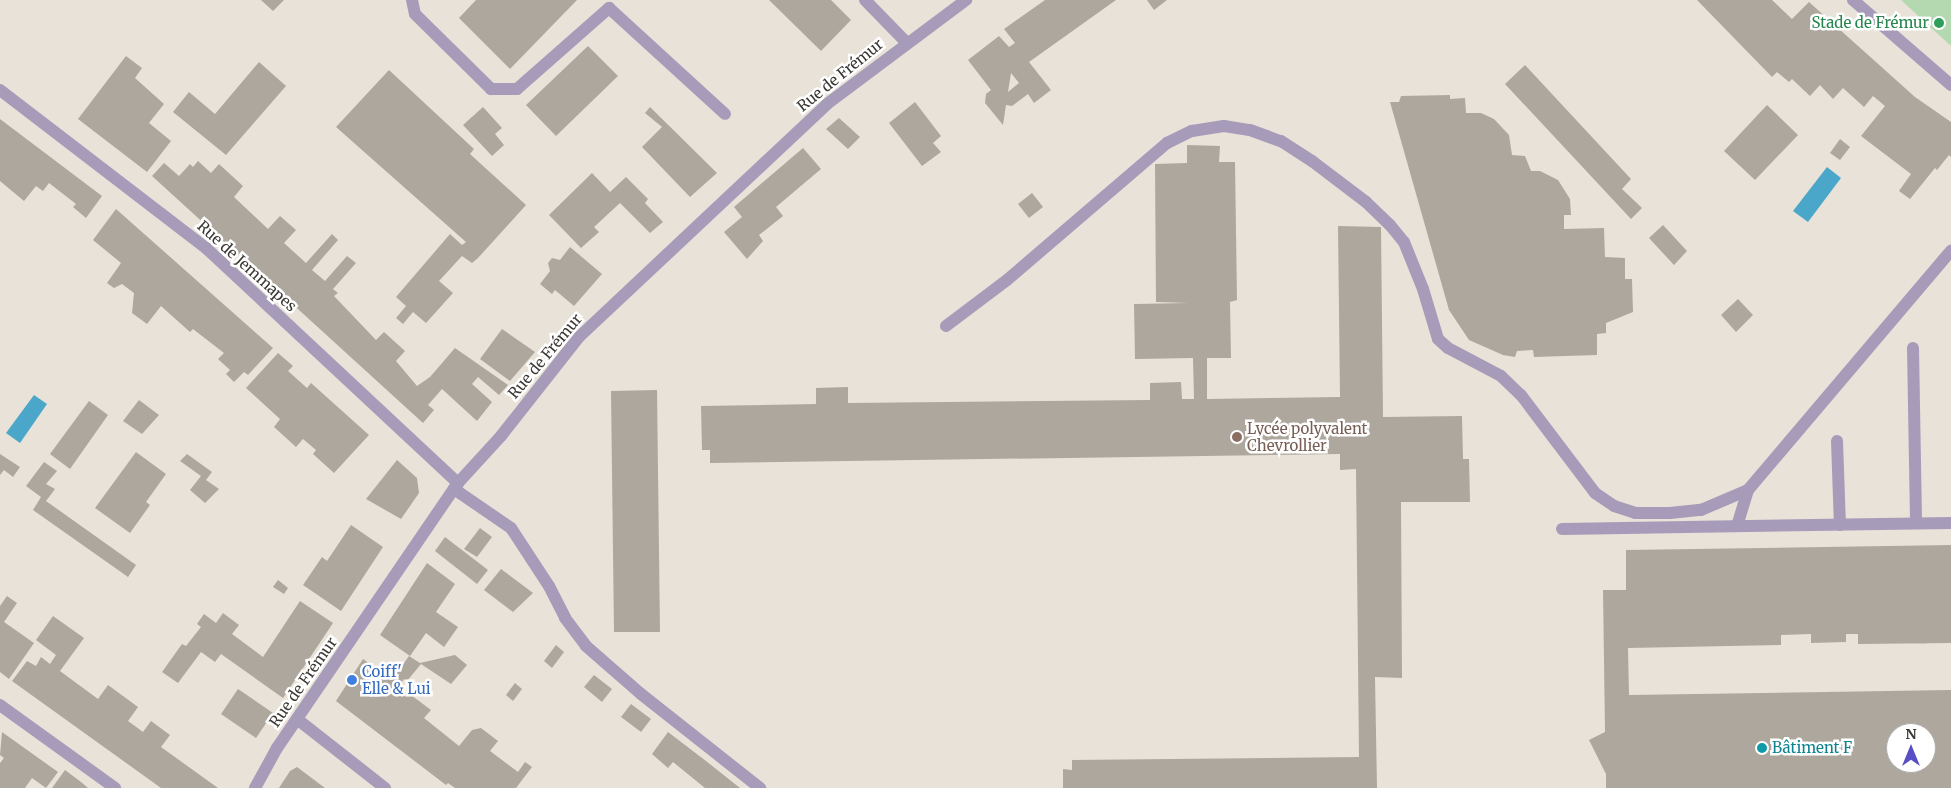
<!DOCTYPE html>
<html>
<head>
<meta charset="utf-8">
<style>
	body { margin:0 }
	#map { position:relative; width:1951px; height:788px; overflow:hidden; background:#e9e2d8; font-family:Merriweather,serif }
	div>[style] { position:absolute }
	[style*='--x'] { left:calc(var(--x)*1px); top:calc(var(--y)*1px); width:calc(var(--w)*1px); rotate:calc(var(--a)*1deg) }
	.green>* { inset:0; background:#b4d8af }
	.water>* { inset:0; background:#4ba7c9 }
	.building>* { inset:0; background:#ada79d }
	.lane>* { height:12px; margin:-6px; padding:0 6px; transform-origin:6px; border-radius:6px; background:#a69cba }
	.street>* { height:12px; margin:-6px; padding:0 6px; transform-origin:6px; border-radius:6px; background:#a69cba }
	.dots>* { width:14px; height:14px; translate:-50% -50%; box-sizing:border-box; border:2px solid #fff; border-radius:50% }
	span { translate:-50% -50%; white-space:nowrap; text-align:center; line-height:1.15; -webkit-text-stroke:5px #fff; paint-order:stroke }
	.leisure-label { font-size:15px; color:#27864d }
	.right { translate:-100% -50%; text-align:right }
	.street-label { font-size:15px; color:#3a3833 }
	.education-label { font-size:15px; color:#785e54 }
	.left { translate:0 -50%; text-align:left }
	.shop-label { font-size:15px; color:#366cbe }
	.culture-label { font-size:15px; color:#0d838f }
	.north { position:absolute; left:1886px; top:723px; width:50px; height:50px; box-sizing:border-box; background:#fff; border:1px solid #b0afad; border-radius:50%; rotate:0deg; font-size:14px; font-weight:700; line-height:20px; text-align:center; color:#3a3833 }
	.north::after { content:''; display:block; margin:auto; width:18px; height:22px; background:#584ec6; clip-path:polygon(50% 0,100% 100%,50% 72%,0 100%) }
</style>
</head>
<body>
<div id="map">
	<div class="green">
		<div style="clip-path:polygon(1901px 0,1951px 0,1951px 46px)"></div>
	</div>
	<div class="water">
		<div style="clip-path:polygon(1827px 167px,1841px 178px,1808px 222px,1793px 211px)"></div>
		<div style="clip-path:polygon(34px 395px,47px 404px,20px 443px,6px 433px)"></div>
	</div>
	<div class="building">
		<div style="clip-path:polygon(261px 0,284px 0,273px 11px)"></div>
		<div style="clip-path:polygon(476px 0,577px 0,510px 69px,459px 18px)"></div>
		<div style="clip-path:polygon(769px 0,831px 0,851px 20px,821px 51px)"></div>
		<div style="clip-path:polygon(evenodd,1045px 0,1116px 0,1029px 62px,1051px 90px,1034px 103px,1028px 94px,1012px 106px,1006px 105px,1003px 125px,985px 103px,986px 94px,991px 90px,968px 60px,999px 36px,1009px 47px,1015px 43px,1004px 29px,1045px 0,1011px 73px,1019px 83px,1008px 92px,1011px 73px)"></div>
		<div style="clip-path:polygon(1147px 0,1167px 0,1154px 10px)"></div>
		<div style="clip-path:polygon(1697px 0,1772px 0,1792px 19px,1809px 2px,1915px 97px,1951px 122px,1951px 157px,1949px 155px,1937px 170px,1935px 168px,1910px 199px,1899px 191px,1911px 174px,1861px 136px,1885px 106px,1873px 96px,1864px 107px,1843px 88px,1833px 99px,1820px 85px,1810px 96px,1792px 79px,1789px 82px,1777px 72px,1772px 77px)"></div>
		<div style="clip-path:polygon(588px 46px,618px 76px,556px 136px,526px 105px)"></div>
		<div style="clip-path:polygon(126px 56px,142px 68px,135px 78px,164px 104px,149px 123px,171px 141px,147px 172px,78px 119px)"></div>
		<div style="clip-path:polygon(259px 62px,286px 86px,226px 155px,173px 112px,189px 92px,215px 114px)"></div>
		<div style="clip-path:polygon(1525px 65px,1631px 179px,1622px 189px,1642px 208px,1631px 219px,1505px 84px)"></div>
		<div style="clip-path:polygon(389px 70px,474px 149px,470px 154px,526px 205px,478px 258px,472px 263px,462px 256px,439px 281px,453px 293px,426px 323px,413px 312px,403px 324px,396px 318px,406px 306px,396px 297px,450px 234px,462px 245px,466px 242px,336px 127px)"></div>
		<div style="clip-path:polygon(1450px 95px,1450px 99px,1465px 98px,1466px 113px,1481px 113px,1494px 119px,1509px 135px,1512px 155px,1525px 156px,1531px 171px,1540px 171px,1558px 180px,1570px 199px,1571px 215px,1564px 215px,1564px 229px,1604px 228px,1605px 257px,1625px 258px,1625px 279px,1632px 279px,1633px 312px,1606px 323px,1606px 333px,1597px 334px,1597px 355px,1534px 357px,1533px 350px,1517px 351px,1515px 357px,1503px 355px,1469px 340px,1449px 310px,1390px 102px,1399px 102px,1401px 96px)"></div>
		<div style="clip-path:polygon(915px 102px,941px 136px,933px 143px,941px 152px,922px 166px,889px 123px)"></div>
		<div style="clip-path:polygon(1767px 105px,1798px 135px,1755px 180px,1724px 151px)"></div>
		<div style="clip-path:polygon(483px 107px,502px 128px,495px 134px,504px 145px,492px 156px,463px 125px)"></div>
		<div style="clip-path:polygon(650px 107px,717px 173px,690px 197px,642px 147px,662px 127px,645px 113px)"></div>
		<div style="clip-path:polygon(839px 118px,860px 137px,848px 149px,826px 129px)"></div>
		<div style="clip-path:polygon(0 119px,102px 196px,86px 218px,73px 207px,76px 204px,49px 183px,43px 191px,36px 186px,24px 201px,0 181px)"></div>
		<div style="clip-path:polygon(1840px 139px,1850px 147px,1840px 160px,1830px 153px)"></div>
		<div style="clip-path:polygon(1187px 145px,1220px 146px,1219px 162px,1235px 162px,1237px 300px,1230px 302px,1231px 358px,1207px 358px,1207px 399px,1340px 397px,1338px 226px,1381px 227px,1383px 417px,1462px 416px,1463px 459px,1469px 459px,1470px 502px,1401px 502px,1402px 678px,1375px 677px,1377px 788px,1063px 788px,1063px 769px,1072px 770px,1072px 760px,1359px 757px,1356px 469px,1340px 470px,1340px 454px,710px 463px,710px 450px,702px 450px,701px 406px,816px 404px,816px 388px,848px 387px,848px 403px,1150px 400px,1150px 383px,1181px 382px,1182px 399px,1194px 399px,1193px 358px,1135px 359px,1134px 304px,1189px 303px,1156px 302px,1155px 164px,1187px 163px)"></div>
		<div style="clip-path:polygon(803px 148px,821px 169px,776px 207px,783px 216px,759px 235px,763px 241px,747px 259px,724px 232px,742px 217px,734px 207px)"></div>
		<div style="clip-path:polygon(198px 161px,211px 173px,219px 164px,243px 186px,234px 197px,268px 229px,280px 216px,296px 230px,284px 243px,306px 263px,332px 234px,338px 240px,312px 270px,325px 281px,347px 256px,356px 263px,333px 289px,338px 293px,334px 296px,376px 340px,384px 332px,405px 351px,396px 361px,417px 386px,430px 377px,455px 348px,508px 385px,499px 395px,478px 377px,472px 384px,492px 402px,477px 421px,442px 389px,428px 405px,434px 410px,423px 423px,152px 176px,164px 163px,179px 176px,190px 164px,193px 167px)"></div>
		<div style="clip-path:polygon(592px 173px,610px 192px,626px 177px,648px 199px,645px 203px,663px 222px,650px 233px,620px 203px,594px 227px,599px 232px,581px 248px,549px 215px)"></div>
		<div style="clip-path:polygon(1032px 193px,1043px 207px,1029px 218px,1018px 204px)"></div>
		<div style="clip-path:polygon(116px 209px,273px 348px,248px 375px,244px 372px,234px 382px,226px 374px,230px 370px,218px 359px,224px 353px,193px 329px,190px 332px,161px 306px,147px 324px,132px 313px,134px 293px,122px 284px,114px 288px,107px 283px,121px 263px,93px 240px)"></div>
		<div style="clip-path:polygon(1663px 225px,1687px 251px,1674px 265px,1649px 238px)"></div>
		<div style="clip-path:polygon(570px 247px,602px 274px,574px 306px,555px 290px,552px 294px,540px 284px,550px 271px,548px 263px,552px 258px,560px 260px)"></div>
		<div style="clip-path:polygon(1738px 299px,1753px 315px,1736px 332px,1721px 315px)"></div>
		<div style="clip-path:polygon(502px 329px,535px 352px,510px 381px,480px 359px)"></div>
		<div style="clip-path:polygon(278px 353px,293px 366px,288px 371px,307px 388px,311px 383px,369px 435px,334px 473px,313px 454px,316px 450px,303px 439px,296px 447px,274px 427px,280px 419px,246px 388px)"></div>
		<div style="clip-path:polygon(657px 390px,660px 632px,614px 632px,611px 391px)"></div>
		<div style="clip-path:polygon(139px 400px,159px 415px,142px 434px,123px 421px)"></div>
		<div style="clip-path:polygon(89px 401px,108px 415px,70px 469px,50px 454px)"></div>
		<div style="clip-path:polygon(136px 452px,166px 474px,146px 502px,150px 505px,130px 533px,95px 508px)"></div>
		<div style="clip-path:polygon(0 454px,20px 467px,13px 477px,4px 470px,0 475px)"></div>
		<div style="clip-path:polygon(187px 454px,212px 472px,206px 480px,219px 489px,205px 503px,190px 490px,201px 476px,180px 461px)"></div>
		<div style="clip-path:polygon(397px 460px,417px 478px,419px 493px,401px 519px,366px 499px)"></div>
		<div style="clip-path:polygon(44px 462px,57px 471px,46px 484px,55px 489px,46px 501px,136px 565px,128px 577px,33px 510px,41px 497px,26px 486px)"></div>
		<div style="clip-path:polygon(351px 525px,383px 547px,341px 611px,303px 585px,322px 557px,327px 561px)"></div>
		<div style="clip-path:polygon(480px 528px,492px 537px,477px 557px,464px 549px)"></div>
		<div style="clip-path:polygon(445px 537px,488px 570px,477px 584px,435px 551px)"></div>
		<div style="clip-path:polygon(evenodd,1951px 545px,1951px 643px,1858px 644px,1858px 634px,1846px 634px,1846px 642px,1811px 643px,1811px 634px,1781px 635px,1781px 645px,1628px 648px,1629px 695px,1951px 690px,1951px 788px,1606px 788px,1606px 774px,1589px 740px,1605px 732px,1603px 590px,1626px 590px,1626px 550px,1951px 545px,1896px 733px,1926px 733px,1926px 763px,1896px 763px,1896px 733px)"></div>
		<div style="clip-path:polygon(427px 563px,455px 584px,436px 612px,458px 627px,444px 647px,426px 633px,410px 656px,380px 635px)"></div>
		<div style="clip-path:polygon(501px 569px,533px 593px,513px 612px,484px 590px)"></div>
		<div style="clip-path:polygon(278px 580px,288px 588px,284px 594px,273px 587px)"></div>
		<div style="clip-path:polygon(7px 596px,17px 603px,4px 622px,34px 643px,9px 679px,0 672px,0 606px)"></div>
		<div style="clip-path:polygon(300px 601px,333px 623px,283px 698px,221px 654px,215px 662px,201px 652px,178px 683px,162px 672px,182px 644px,186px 646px,201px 627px,197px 624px,204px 614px,216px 623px,223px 613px,239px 625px,232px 634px,263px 657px)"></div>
		<div style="clip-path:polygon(53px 616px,84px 638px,60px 671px,98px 699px,108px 685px,138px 707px,128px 721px,143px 732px,151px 721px,170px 735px,161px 747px,218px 788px,161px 788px,12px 681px,27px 661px,36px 666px,41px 657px,50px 664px,56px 655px,36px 640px)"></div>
		<div style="clip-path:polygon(556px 645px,564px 652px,552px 668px,544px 661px)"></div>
		<div style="clip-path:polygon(455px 655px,467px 665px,451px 684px,421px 664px,407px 681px,404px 679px,399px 686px,431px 710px,424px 718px,459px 746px,472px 730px,481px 728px,498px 741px,490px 751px,518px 772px,525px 762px,532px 767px,516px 788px,455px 788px,448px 783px,446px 785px,336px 701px,363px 659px,392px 680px,409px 656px,420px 663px)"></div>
		<div style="clip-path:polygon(594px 675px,612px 689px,602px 702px,584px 687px)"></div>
		<div style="clip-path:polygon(515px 683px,522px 689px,513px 701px,506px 695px)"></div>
		<div style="clip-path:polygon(238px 689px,273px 713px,256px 738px,221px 714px)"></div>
		<div style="clip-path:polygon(631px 704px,651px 719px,641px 732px,621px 717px)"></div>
		<div style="clip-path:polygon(2px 732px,58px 772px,46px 788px,32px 778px,25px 788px,0 788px,0 763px,4px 758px,0 755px)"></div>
		<div style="clip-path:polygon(668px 732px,706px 761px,740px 788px,705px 788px,673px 762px,668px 768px,652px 754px)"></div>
		<div style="clip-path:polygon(297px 767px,325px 788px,279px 788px,290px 771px)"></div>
		<div style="clip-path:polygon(65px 770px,81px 782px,88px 788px,52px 788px)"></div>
	</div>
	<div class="lane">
		<div style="--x:412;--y:0;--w:14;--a:78"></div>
		<div style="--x:415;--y:14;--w:107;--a:44.6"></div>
		<div style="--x:491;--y:89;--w:26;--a:0"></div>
		<div style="--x:517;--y:89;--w:123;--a:-41.4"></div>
		<div style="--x:609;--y:8;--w:157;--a:42.4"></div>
		<div style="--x:946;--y:326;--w:76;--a:-37"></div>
		<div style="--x:1007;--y:280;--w:211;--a:-40.6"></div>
		<div style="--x:1167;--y:143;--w:28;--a:-26"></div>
		<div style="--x:1192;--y:131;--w:32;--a:-9"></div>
		<div style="--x:1224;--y:126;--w:26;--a:9"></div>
		<div style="--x:1250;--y:130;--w:33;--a:20"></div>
		<div style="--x:1281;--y:141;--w:37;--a:33"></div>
		<div style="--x:1312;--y:161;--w:68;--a:37.2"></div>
		<div style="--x:1366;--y:202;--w:33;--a:44"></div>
		<div style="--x:1390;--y:225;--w:22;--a:51"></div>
		<div style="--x:1404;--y:242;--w:51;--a:68"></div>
		<div style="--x:1423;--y:289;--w:52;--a:73.3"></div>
		<div style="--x:1438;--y:339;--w:13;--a:42"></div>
		<div style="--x:1448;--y:348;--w:60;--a:27.8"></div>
		<div style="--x:1501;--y:376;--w:28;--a:44"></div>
		<div style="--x:1521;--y:395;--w:123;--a:52.9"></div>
		<div style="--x:1595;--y:493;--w:23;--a:34"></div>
		<div style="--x:1614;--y:506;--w:22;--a:18"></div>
		<div style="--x:1635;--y:513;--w:35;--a:0"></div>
		<div style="--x:1670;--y:513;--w:31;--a:-6"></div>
		<div style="--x:1701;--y:510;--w:51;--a:-23.1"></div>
		<div style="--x:1913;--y:348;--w:175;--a:89"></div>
		<div style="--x:1837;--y:441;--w:84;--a:88"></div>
		<div style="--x:454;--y:489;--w:69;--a:34.4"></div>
		<div style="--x:511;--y:528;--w:69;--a:56.8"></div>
		<div style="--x:549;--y:586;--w:36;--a:63"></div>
		<div style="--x:565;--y:618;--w:35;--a:53"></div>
		<div style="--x:586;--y:646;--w:73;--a:41.1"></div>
		<div style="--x:641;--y:694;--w:152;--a:38.3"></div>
		<div style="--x:1737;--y:526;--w:38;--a:-73"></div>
		<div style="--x:1748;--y:490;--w:314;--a:-49.7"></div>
		<div style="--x:1562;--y:529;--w:389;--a:-0.9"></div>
	</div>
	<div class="street">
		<div style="--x:865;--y:0;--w:59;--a:45.7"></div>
		<div style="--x:1853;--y:0;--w:130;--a:40.9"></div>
		<div style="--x:0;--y:90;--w:260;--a:37.5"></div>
		<div style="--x:206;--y:248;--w:345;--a:43"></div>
		<div style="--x:0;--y:705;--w:142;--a:35.8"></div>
		<div style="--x:297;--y:719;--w:112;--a:38.1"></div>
		<div style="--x:255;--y:788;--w:46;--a:-61.2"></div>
		<div style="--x:277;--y:748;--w:321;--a:-55.7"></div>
		<div style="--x:458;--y:483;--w:64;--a:-47.5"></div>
		<div style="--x:501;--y:436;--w:126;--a:-51.8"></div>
		<div style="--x:579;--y:337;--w:340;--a:-43.2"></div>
		<div style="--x:827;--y:104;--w:174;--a:-36.8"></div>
	</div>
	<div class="dots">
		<div style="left:1939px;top:23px;background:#2e9e5b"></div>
		<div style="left:1237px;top:437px;background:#8d6e63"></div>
		<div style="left:352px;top:680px;background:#3f7fe0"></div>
		<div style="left:1762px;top:748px;background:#0f9aa8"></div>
	</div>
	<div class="leisure-label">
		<span class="right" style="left:1929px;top:23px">Stade de Frémur</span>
	</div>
	<div class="street-label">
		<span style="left:840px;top:75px;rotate:-39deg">Rue de Frémur</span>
		<span style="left:247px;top:266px;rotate:42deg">Rue de Jemmapes</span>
		<span style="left:545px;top:356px;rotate:-50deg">Rue de Frémur</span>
		<span style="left:303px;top:682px;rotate:-55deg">Rue de Frémur</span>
	</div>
	<div class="education-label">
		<span class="left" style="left:1247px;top:437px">Lycée polyvalent<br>Chevrollier</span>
	</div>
	<div class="shop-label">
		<span class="left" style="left:362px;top:680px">Coiff'<br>Elle &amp; Lui</span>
	</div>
	<div class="culture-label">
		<span class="left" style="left:1772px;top:748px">Bâtiment F</span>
	</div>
	<div class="north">N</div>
</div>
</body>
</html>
